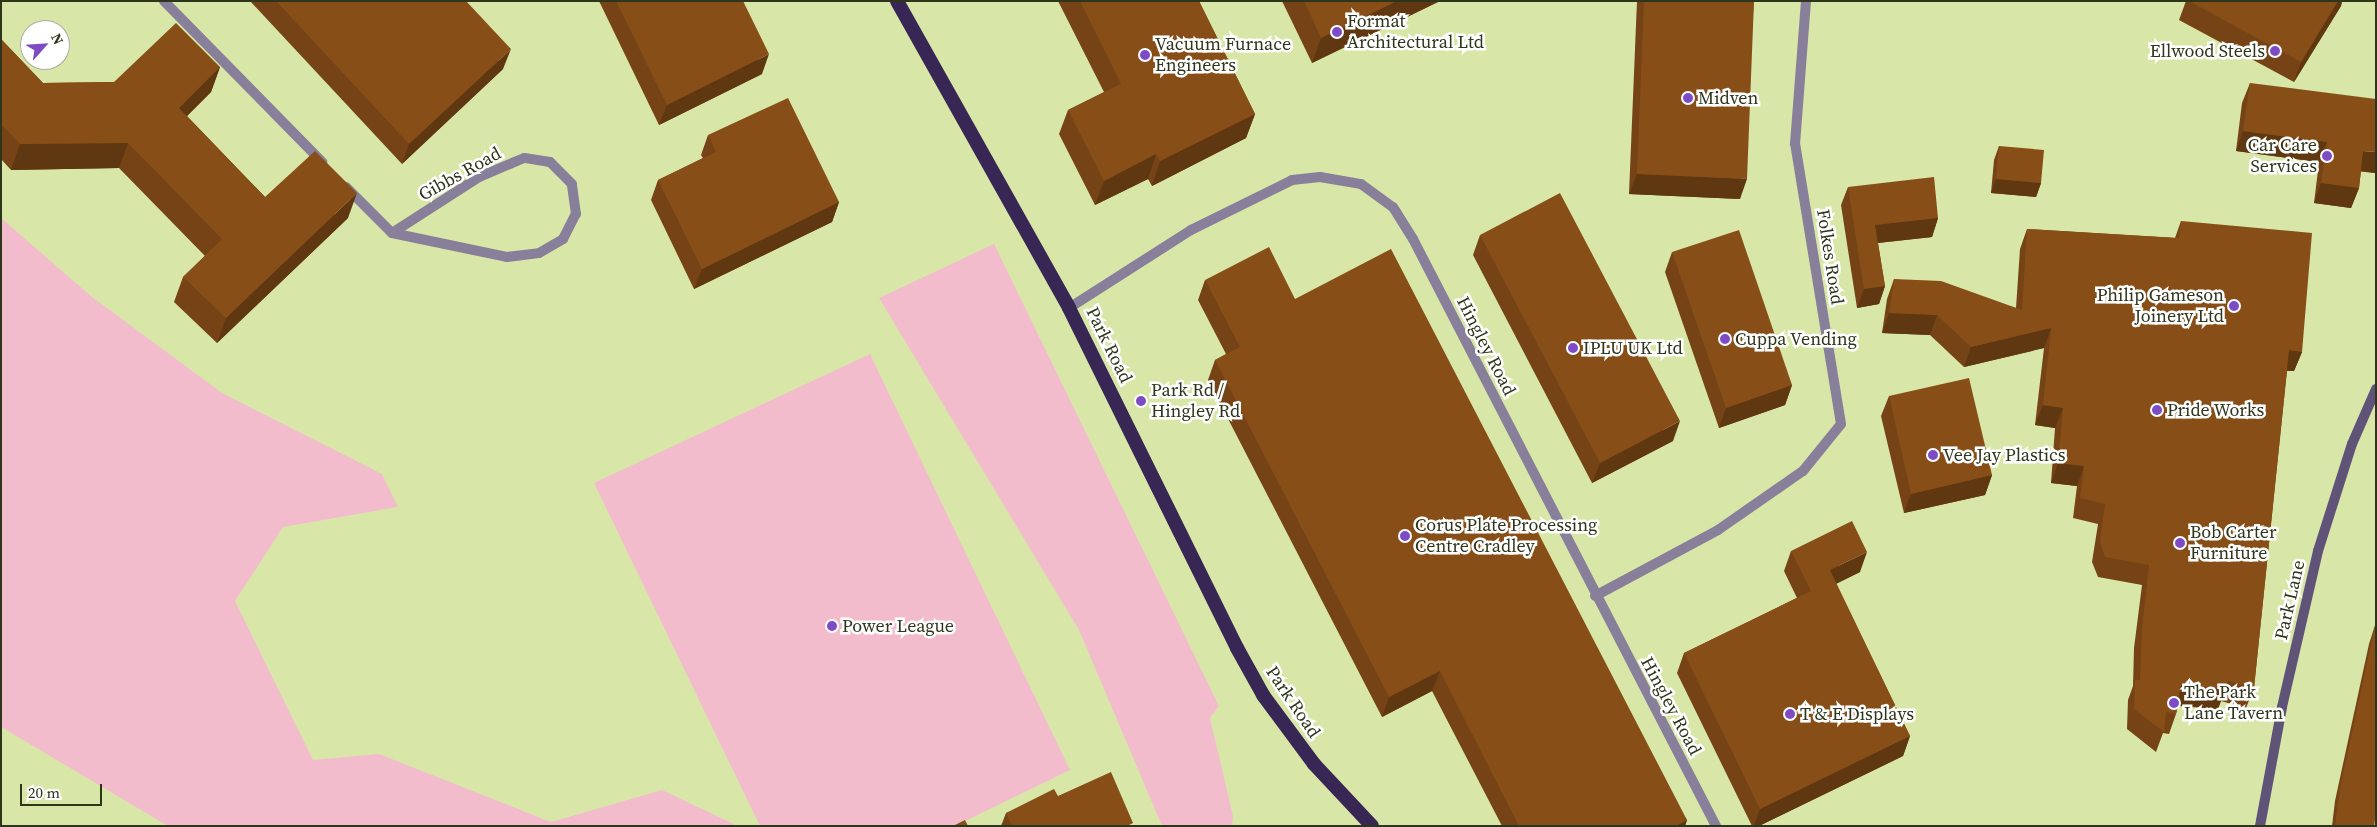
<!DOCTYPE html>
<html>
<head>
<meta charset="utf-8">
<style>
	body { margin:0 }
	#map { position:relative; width:2377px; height:827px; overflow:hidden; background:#d8e7a7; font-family:"Source Serif 4",serif }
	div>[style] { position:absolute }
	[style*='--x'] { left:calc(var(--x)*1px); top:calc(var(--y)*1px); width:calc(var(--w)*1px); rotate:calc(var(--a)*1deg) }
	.green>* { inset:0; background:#f3bccd }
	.minor>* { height:10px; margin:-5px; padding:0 5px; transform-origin:5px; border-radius:5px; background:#88809a }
	.secondary>* { height:10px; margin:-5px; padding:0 5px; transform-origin:5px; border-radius:5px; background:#5f5478 }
	.trunk>* { height:14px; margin:-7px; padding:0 7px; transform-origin:7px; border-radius:7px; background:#382654 }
	.wall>* { inset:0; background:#754315 }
	.shaded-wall>* { inset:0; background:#5f3711 }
	.building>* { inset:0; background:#884e18 }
	.dots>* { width:14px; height:14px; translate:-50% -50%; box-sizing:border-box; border:2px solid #fff; border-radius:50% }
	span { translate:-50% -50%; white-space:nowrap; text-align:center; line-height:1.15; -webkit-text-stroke:5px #fff; paint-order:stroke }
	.poi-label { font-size:18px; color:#2f351b }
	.left { translate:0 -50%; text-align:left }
	.right { translate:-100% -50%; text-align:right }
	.street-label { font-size:18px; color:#2f351b }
	.frame { position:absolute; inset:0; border:2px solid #2f351b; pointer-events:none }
	.north { position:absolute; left:20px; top:20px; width:50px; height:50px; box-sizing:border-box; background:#fff; border:1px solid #acaea4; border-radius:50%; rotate:64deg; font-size:14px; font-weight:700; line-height:20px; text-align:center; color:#2f351b }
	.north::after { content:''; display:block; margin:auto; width:18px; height:22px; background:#7d4cc4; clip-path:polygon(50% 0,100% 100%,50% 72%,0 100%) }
	.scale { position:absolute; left:20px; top:784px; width:82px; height:22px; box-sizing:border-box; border:2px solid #2f351b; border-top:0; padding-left:6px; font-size:15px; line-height:18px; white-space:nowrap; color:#2f351b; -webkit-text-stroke:4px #fff; paint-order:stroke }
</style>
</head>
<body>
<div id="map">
	<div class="green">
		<div style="clip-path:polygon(1px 218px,92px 297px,222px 393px,382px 474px,398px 507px,283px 527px,235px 601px,313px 760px,379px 754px,551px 822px,662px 790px,738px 826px,168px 826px,1px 727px)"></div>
		<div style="clip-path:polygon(994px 244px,1219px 706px,1210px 718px,1233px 816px,1232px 826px,1162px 826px,1079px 630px,879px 298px)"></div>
		<div style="clip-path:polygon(870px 354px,1070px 770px,955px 826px,760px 826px,594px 483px)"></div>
	</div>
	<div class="minor">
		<div style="--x:164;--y:1;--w:226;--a:45.5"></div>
		<div style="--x:346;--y:187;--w:65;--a:45"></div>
		<div style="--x:392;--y:233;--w:117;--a:11.8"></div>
		<div style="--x:507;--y:257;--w:32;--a:-7"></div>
		<div style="--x:539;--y:253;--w:28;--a:-30"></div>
		<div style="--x:563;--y:239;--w:28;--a:-63"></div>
		<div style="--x:576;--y:214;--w:30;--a:-98"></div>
		<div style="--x:572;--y:184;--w:31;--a:-135"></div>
		<div style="--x:550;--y:162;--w:26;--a:-171"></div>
		<div style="--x:524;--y:158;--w:49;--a:157.1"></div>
		<div style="--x:479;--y:177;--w:103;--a:147.2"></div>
		<div style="--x:1069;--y:308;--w:145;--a:-32.6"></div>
		<div style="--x:1191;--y:230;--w:113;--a:-26.3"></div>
		<div style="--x:1292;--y:180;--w:28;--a:-6"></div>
		<div style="--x:1320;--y:177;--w:42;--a:9.7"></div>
		<div style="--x:1361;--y:184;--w:39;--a:36"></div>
		<div style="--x:1393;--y:207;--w:38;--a:58"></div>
		<div style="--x:1413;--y:239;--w:661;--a:62.7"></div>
		<div style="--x:1595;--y:596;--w:140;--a:-28.2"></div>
		<div style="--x:1718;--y:530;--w:103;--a:-34.8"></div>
		<div style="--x:1803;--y:471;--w:60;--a:-51"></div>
		<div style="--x:1841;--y:424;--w:284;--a:-99.3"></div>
		<div style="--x:1795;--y:144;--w:143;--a:-85.6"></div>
	</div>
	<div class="secondary">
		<div style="--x:2260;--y:826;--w:121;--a:-79.5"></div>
		<div style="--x:2282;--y:707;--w:160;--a:-77"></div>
		<div style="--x:2318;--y:551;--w:112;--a:-72.4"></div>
		<div style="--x:2352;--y:444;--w:60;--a:-66.4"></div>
	</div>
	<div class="trunk">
		<div style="--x:897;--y:1;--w:352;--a:60.7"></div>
		<div style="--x:1069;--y:308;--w:379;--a:63.7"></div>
		<div style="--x:1237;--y:648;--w:54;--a:61"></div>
		<div style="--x:1263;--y:695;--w:86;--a:53.5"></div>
		<div style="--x:1314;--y:764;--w:85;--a:46.9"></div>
	</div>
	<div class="wall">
		<div style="clip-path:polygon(250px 1px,466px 1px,503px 69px,402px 164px)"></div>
		<div style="clip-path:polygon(599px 1px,743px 1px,762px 74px,659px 125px)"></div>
		<div style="clip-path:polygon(1058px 1px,1199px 1px,1255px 114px,1246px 138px,1152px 186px,1148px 179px,1095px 205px,1059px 134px,1068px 110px,1104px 92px)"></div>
		<div style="clip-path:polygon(1282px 1px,1440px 1px,1312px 63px)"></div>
		<div style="clip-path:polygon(1637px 1px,1754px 1px,1740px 199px,1629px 194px)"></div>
		<div style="clip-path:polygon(2186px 1px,2342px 1px,2341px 6px,2294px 82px,2179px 20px)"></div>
		<div style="clip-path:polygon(1px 39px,43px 83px,114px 82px,220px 67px,211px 92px,187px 116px,265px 197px,348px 218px,217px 343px,174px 302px,183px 277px,205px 256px,119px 168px,11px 170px,1px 159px)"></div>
		<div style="clip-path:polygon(2250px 83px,2375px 173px,2361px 171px,2359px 188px,2351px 208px,2314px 203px,2319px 162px,2236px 151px,2242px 103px)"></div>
		<div style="clip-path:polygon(708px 135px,839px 202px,832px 222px,694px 289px,651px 200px,658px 180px,703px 158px,701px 155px)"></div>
		<div style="clip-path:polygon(1999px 146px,2041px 183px,2036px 197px,1991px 193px,1994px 160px)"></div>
		<div style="clip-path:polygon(1848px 187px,1938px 218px,1932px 237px,1878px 243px,1885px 286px,1879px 304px,1857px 308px,1841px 205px)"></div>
		<div style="clip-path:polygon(2181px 221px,2302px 352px,2294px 371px,2287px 371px,2254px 688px,2246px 708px,2221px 701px,2218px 709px,2178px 706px,2176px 714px,2169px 734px,2163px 733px,2156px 752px,2127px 729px,2128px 700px,2133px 686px,2134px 648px,2142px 585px,2098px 577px,2092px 562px,2098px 524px,2073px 518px,2077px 486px,2051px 483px,2055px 428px,2035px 425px,2044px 348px,1964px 367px,1930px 335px,1882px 333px,1887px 299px,1894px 279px,2016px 308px,2020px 249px,2027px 229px,2175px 238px)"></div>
		<div style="clip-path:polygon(1480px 235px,1673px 441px,1592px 483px,1473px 255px)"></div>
		<div style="clip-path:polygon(1672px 252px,1792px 385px,1785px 405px,1719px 428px,1665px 272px)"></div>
		<div style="clip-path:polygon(1205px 280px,1295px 299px,1687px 820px,1685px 826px,1502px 826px,1432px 691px,1382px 717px,1208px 380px,1215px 360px,1226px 354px,1198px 300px)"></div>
		<div style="clip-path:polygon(1889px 396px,1992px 475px,1985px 495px,1904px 513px,1881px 416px)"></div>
		<div style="clip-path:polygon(1791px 551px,1860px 572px,1836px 584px,1910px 736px,1903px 756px,1759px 826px,1752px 826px,1677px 673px,1684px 653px,1797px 598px,1784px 571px)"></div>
		<div style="clip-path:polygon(2376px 622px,2376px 808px,2374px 826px,2332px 826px,2335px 801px,2369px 644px)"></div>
		<div style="clip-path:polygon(1058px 796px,1132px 826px,1001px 826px,1006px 813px)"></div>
	</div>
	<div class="shaded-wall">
		<div style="clip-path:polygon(1397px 1px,1440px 1px,1312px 63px,1321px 38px)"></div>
		<div style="clip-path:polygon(2338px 1px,2342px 1px,2341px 6px,2294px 82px,2301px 62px)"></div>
		<div style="clip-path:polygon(511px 49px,503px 69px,402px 164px,409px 144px)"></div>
		<div style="clip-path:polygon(769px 54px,762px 74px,659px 125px,667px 105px)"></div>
		<div style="clip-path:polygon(220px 67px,211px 92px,170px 133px,179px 108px)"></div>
		<div style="clip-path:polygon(1255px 114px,1246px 138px,1152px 186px,1160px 161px)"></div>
		<div style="clip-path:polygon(2243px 131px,2327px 142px,2319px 162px,2236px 151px)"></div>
		<div style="clip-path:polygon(128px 143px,119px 168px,11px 170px,20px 144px)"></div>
		<div style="clip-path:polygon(2363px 151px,2376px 152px,2376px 171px,2375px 173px,2356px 171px)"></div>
		<div style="clip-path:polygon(1156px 154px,1148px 179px,1095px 205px,1104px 181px)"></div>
		<div style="clip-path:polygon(1637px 174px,1747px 179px,1740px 199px,1629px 194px)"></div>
		<div style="clip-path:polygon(1996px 179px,2041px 183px,2036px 197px,1991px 193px)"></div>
		<div style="clip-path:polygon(2321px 183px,2359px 188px,2351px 208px,2314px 203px)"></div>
		<div style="clip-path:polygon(357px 193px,348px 218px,217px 343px,226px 318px)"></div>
		<div style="clip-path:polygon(839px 202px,832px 222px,694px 289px,702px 269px)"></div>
		<div style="clip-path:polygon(1938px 218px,1932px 237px,1868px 244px,1875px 225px)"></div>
		<div style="clip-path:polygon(1885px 286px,1879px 304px,1857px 308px,1864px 289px)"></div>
		<div style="clip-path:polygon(1889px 313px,1937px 315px,1930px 335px,1882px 333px)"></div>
		<div style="clip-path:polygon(2051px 328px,2044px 348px,1964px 367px,1971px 347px)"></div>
		<div style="clip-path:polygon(2289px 350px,2302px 352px,2294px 371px,2282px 370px)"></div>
		<div style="clip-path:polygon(1792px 385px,1785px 405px,1719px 428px,1726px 408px)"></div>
		<div style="clip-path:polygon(2043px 405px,2063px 408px,2055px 428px,2035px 425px)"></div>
		<div style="clip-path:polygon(1680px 421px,1673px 441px,1592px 483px,1600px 463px)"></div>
		<div style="clip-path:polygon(2058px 463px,2084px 466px,2077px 486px,2051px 483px)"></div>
		<div style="clip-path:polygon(1992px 475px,1985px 495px,1904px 513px,1911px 494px)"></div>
		<div style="clip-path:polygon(1867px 552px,1860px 572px,1823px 590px,1830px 570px)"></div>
		<div style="clip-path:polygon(1440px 671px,1432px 691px,1382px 717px,1389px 697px)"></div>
		<div style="clip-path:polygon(2181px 685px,2225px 689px,2218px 709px,2174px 705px)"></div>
		<div style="clip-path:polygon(1910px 736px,1903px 756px,1759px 826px,1754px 826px,1760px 809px)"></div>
		<div style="clip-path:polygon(1687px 820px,1685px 826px,1676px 826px)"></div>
	</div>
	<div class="building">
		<div style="clip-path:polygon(276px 1px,466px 1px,511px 49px,409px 144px)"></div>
		<div style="clip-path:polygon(616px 1px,743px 1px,769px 54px,667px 105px)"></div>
		<div style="clip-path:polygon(1080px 1px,1199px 1px,1255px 114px,1160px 161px,1156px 154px,1104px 181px,1068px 110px,1121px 84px)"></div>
		<div style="clip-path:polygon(1304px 1px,1397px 1px,1321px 38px)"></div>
		<div style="clip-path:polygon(1644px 1px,1754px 1px,1747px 179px,1637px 174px)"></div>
		<div style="clip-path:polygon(2189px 1px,2338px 1px,2301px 62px)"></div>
		<div style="clip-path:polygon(176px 23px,220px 67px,179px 108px,265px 197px,315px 151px,357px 193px,226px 318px,183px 277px,222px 239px,128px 143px,20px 144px,1px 124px,1px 39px,43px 83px,114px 82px)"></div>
		<div style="clip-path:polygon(2250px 83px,2376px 99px,2376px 152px,2363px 151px,2359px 188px,2321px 183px,2327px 142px,2243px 131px)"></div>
		<div style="clip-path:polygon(788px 98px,839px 202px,702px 269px,658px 180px,716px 152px,708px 135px)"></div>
		<div style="clip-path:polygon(1999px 146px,2044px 150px,2041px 183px,1996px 179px)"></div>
		<div style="clip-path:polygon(1934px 177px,1938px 218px,1875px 225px,1885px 286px,1864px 289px,1848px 187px)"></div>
		<div style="clip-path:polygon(1560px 193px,1680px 421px,1600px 463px,1480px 235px)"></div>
		<div style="clip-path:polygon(2181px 221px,2312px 233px,2302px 352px,2289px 350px,2254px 688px,2228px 681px,2225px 689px,2181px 685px,2176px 714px,2166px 712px,2164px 732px,2134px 709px,2135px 680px,2140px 680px,2142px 629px,2149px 565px,2105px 557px,2100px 542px,2105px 504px,2080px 498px,2084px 466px,2058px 463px,2063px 408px,2043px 405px,2051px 328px,1971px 347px,1937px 315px,1889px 313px,1894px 279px,1941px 281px,2022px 310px,2027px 229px,2179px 238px)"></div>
		<div style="clip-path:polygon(1739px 230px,1792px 385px,1726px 408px,1672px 252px)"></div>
		<div style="clip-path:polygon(1269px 247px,1295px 299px,1391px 249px,1687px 820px,1676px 826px,1519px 826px,1440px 671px,1389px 697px,1215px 360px,1240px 347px,1205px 280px)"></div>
		<div style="clip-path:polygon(1969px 378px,1992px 475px,1911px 494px,1889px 396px)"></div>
		<div style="clip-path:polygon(1852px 521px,1867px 552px,1830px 570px,1910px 736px,1760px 809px,1684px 653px,1811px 591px,1791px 551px)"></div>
		<div style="clip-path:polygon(2376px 624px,2376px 808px,2374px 826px,2335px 826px,2340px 788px,2374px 630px)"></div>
		<div style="clip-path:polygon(1111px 772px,1133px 823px,1127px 826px,1012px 826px,1006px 813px,1054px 789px,1058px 796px)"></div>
		<div style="clip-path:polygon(965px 820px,968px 826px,953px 826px)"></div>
	</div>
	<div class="dots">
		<div style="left:1337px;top:32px;background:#7d4cc4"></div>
		<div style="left:2275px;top:51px;background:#7d4cc4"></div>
		<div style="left:1145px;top:55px;background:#7d4cc4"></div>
		<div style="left:1688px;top:98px;background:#7d4cc4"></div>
		<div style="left:2327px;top:156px;background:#7d4cc4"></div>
		<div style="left:2234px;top:306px;background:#7d4cc4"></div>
		<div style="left:1725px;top:339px;background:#7d4cc4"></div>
		<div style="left:1573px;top:348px;background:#7d4cc4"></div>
		<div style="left:1141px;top:401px;background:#7d4cc4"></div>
		<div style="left:2157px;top:410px;background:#7d4cc4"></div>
		<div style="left:1933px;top:455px;background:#7d4cc4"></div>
		<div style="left:1405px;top:536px;background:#7d4cc4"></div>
		<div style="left:2180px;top:543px;background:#7d4cc4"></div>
		<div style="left:832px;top:626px;background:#7d4cc4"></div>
		<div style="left:2174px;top:703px;background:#7d4cc4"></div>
		<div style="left:1790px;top:714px;background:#7d4cc4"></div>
	</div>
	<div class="poi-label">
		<span class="left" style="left:1347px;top:32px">Format<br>Architectural Ltd</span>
		<span class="left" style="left:1155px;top:55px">Vacuum Furnace<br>Engineers</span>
		<span class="right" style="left:2265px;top:51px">Ellwood Steels</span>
		<span class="left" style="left:1698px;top:98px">Midven</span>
		<span class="right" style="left:2317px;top:156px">Car Care<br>Services</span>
		<span class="right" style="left:2224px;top:306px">Philip Gameson<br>Joinery Ltd</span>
		<span class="left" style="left:1735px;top:339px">Cuppa Vending</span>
		<span class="left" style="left:1583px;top:348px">IPLU UK Ltd</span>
		<span class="left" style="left:1151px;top:401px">Park Rd /<br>Hingley Rd</span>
		<span class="left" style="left:2167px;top:410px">Pride Works</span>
		<span class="left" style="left:1943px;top:455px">Vee Jay Plastics</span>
		<span class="left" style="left:1415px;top:536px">Corus Plate Processing<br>Centre Cradley</span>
		<span class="left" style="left:2190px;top:543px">Bob Carter<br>Furniture</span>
		<span class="left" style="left:842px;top:626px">Power League</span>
		<span class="left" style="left:2184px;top:703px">The Park<br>Lane Tavern</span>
		<span class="left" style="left:1800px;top:714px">T &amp; E Displays</span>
	</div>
	<div class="street-label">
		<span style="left:460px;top:174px;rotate:-29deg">Gibbs Road</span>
		<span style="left:1830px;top:257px;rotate:81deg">Folkes Road</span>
		<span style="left:1109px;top:345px;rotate:64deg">Park Road</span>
		<span style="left:1486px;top:346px;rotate:63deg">Hingley Road</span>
		<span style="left:2290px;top:600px;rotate:-77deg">Park Lane</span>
		<span style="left:1293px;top:702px;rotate:56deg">Park Road</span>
		<span style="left:1671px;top:706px;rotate:62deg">Hingley Road</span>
	</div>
	<div class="frame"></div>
	<div class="north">N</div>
	<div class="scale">20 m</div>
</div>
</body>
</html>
